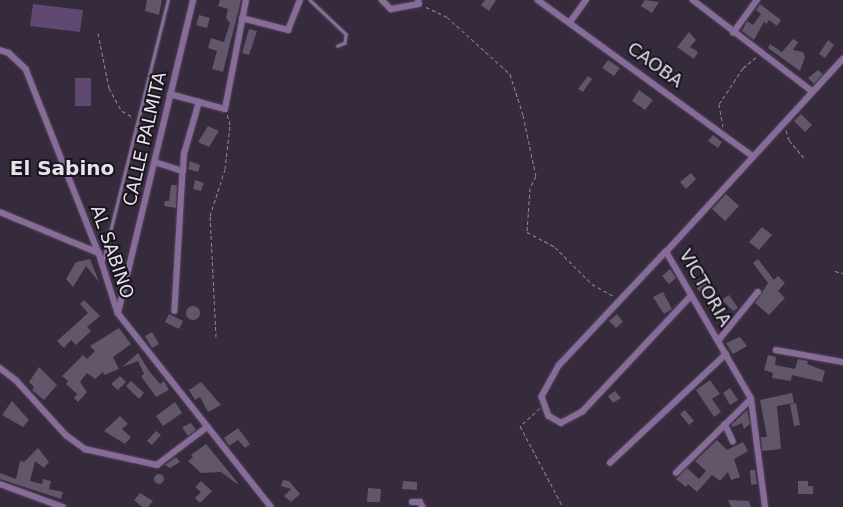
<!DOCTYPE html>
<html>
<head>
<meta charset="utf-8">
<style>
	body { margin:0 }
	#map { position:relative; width:843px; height:507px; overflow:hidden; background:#352b3c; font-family:"DejaVu Sans",sans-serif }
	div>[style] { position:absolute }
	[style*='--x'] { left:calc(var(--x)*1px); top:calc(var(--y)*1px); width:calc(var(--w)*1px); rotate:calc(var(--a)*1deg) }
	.green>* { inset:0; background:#604971 }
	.building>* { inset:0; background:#61566a }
	.round { border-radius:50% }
	.path>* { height:1px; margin-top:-0.5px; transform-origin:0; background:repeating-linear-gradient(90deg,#8e8694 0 4px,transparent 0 6.5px) }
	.roads { filter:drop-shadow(0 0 1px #514858) drop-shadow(0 0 1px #514858) }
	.lane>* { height:2.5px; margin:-1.25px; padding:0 1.25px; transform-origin:1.25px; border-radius:1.25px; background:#876c9a }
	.street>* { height:5.5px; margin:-2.75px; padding:0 2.75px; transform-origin:2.75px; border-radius:2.75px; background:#876c9a }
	span { translate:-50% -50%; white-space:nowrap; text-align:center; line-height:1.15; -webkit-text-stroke:4px #1a151d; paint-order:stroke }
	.street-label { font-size:18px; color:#e7e1ec }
	.quarter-label { font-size:20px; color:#e7e1ec; font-weight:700 }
</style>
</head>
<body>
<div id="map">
	<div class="green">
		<div style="clip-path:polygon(33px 4px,83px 10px,80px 32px,30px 26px)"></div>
		<div style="clip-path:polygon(75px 78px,91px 78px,91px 106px,75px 106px)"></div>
	</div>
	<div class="building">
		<div style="clip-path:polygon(147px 0,162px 0,159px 15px,145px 11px)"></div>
		<div style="clip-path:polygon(220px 0,241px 0,223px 72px,212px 69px,217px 51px,208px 48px,211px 38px,224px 42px,230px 23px,226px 18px,228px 9px,218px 6px)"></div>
		<div style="clip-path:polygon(485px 0,496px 0,489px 11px,481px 5px)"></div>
		<div style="clip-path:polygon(645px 0,659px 2px,652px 13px,641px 6px)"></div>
		<div style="clip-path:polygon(760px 4px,781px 20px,777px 26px,769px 20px,767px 24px,764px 22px,754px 40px,742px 31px,747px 21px,753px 25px,761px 14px,756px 10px)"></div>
		<div style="clip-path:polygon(199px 15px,210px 18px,207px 28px,196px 25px)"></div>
		<div style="clip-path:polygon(249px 29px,257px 31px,249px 55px,242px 53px)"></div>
		<div style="clip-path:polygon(689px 32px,696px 40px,690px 47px,698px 52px,694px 59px,677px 47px)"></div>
		<div style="clip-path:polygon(793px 39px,798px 42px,793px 50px,803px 52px,805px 57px,800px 71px,768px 48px,770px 44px,782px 52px)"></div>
		<div style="clip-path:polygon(828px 40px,834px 45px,825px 58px,819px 54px)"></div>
		<div style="clip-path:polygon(608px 60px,620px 68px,614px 76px,602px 68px)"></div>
		<div style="clip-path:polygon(818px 70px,823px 74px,814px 84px,808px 78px)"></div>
		<div style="clip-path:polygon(588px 76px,592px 79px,583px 92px,578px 89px)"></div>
		<div style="clip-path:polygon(639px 90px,653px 100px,645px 110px,632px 101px)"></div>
		<div style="clip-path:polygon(801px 114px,812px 125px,805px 132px,794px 121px)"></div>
		<div style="clip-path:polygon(208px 126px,219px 131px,209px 147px,198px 142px)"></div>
		<div style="clip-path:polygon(713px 135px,722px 142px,718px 148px,708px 141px)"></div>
		<div style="clip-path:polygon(190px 161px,200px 165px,198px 172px,188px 169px)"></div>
		<div style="clip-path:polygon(691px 173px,696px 179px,686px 189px,680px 182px)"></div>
		<div style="clip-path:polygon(195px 180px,204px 183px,201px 191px,193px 189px)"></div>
		<div style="clip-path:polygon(171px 185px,177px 185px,176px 208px,164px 206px,165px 201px,169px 201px)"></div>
		<div style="clip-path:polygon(726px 194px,739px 206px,725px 221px,712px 209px)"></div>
		<div style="clip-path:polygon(762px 227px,772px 235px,759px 250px,749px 242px)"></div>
		<div style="clip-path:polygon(90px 259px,99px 282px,86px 266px,73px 287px,66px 279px,76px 262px)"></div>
		<div style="clip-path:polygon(758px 259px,774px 280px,778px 276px,785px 283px,778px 291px,785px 298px,769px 315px,755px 303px,768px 283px,753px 263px)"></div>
		<div style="clip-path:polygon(670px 269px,676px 278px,669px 284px,662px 276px)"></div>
		<div style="clip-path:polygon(701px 278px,708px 287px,701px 293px,693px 284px)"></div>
		<div style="clip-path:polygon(663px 292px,672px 309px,664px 314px,653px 297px)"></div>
		<div style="clip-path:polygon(729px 295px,738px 308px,733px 311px,722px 300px)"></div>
		<div style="clip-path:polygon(84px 300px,100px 316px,87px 327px,91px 331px,76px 345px,71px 340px,64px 348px,57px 341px,88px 313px,80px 304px)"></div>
		<div class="round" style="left:186px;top:306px;width:14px;height:14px"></div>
		<div style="clip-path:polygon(169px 314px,183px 321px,179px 329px,165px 322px)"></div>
		<div style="clip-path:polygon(617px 314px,623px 322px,616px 328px,609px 321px)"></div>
		<div style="clip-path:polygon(119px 328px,131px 344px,113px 357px,119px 369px,104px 375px,103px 372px,95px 379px,87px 373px,80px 382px,87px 392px,78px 402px,74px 398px,77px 394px,66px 384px,68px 381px,62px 376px,83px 355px,87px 359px,95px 351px,90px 346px)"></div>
		<div style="clip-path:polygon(152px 332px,159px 344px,152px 348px,145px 336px)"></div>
		<div style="clip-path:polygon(740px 337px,747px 346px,733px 354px,726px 343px)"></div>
		<div style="clip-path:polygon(138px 353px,149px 371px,160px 384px,164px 381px,169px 390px,156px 397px,141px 376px,144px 374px,138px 361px,122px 367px)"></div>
		<div style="clip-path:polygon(768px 355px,776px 357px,775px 365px,795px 369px,798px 359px,808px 361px,807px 364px,825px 371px,822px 382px,792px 375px,791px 381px,772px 378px,773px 373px,764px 370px)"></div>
		<div style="clip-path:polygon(39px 367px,57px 385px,44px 400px,32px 390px,34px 387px,29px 382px)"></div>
		<div style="clip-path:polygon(120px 376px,126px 382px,118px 390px,111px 384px)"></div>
		<div style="clip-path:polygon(710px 380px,720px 394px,712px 399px,721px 412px,714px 417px,696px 390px)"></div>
		<div style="clip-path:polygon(131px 381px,144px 393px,139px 399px,126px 386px)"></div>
		<div style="clip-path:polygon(201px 382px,221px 405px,208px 412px,200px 397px,195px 400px,189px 390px)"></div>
		<div style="clip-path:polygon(730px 388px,738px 400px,730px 405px,723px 393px)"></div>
		<div style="clip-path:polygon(615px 391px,621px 398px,613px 403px,608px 396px)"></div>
		<div style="clip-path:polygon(792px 393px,794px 403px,777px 406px,781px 449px,762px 451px,761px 437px,767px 437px,760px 400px)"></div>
		<div style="clip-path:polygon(12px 401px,29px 420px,23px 427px,2px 415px)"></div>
		<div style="clip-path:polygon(175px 402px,182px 413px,163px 426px,156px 416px)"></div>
		<div style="clip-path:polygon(796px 403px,800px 425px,794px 426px,790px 404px)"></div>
		<div style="clip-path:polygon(685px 410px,694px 421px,689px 425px,680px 414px)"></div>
		<div style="clip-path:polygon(747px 410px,750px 424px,744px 429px,742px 423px,733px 427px,731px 425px)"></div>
		<div style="clip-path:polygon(120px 416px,128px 424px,122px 429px,131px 437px,125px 444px,104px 431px)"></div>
		<div style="clip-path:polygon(191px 423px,196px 430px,188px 436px,182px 427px)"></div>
		<div style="clip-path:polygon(238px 428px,250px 444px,245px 448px,238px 440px,229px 446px,224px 438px)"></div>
		<div style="clip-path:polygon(156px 431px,161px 435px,152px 445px,147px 441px)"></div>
		<div style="clip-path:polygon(717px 440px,727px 450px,743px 442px,748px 451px,734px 459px,740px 477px,731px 480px,728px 472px,720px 481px,712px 475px,697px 492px,688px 484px,686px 487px,676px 479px,687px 468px,699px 479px,706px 471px,695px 461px)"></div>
		<div style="clip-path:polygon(206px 444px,238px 483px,237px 484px,221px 472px,201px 473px,188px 461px,193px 457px,191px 455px)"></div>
		<div style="clip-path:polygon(38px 448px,49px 462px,44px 468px,35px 461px,30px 481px,42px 484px,43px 479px,51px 481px,49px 489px,63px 492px,61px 499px,0 479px,0 473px,16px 479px,20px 461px,24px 462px)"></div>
		<div style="clip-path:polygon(176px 457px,180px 462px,170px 468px,165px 465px)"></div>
		<div style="clip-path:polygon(750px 470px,755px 470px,757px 484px,751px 485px)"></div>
		<div class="round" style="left:154px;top:474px;width:10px;height:10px"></div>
		<div style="clip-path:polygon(283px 480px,289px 481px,300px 494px,291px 502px,284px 496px,291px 489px,281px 486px)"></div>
		<div style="clip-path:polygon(201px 481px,212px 491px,200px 503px,195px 498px,201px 492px,195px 487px)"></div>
		<div style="clip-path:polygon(403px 481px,417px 482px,417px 490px,402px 489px)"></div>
		<div style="clip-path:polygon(798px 481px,808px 481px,808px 486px,813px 486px,813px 494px,798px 494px)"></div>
		<div style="clip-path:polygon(368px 488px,381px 489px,380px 502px,367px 502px)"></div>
		<div style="clip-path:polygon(140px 493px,153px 501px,148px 507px,142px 507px,134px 500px)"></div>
		<div style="clip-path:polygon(728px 500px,749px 501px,751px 507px,731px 507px)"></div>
	</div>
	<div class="path">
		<div style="--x:426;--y:7;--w:23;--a:25"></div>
		<div style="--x:447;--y:17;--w:85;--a:42.1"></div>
		<div style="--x:510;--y:74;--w:43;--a:72.4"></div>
		<div style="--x:523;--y:115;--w:62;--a:78"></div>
		<div style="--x:536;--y:176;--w:13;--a:117"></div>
		<div style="--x:530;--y:188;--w:44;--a:93.9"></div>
		<div style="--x:527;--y:232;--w:32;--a:28"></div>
		<div style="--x:555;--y:247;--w:52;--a:45"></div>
		<div style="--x:592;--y:284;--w:26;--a:29"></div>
		<div style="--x:98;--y:33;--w:56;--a:78.7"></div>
		<div style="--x:109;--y:88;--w:26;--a:61"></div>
		<div style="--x:122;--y:111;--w:13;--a:29"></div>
		<div style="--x:723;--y:127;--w:23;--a:-100"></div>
		<div style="--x:719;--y:104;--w:43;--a:-56.3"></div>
		<div style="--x:743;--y:68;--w:17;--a:-40"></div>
		<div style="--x:786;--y:130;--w:10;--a:73"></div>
		<div style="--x:789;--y:140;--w:23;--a:50"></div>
		<div style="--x:835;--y:271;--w:8;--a:14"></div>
		<div style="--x:216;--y:337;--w:121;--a:-92.8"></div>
		<div style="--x:210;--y:216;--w:49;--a:-72.3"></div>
		<div style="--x:225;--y:169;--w:44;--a:-83.5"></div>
		<div style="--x:230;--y:125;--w:11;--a:-105"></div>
		<div style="--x:540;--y:408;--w:27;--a:138"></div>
		<div style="--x:520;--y:426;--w:92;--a:62"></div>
	</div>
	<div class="roads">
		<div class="lane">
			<div style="--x:310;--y:0;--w:50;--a:43.4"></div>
			<div style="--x:346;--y:34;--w:9;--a:96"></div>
			<div style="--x:345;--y:43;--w:8;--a:157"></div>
			<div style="--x:103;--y:260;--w:268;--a:-76"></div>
		</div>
		<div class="street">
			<div style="--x:382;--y:0;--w:13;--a:45"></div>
			<div style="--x:391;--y:9;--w:28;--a:-10"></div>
			<div style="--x:419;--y:4;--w:4;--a:-104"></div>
			<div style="--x:538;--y:0;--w:266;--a:36"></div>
			<div style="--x:693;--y:0;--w:150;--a:37.4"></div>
			<div style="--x:242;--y:18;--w:48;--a:14.6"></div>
			<div style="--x:288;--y:30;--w:32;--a:-68"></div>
			<div style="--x:570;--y:22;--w:27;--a:-54"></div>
			<div style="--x:733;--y:33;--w:41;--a:-54"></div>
			<div style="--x:0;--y:50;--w:9;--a:18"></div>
			<div style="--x:9;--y:53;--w:23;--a:43"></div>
			<div style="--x:26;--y:69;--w:198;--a:68.4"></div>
			<div style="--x:99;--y:253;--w:63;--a:72.4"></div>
			<div style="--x:118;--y:313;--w:247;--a:51.7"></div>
			<div style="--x:170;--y:94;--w:57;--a:15.3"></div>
			<div style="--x:225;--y:109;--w:111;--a:-79.1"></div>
			<div style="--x:155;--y:162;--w:29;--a:18"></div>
			<div style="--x:183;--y:171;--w:140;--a:93.3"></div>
			<div style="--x:183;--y:171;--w:17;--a:-87"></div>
			<div style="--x:184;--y:154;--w:54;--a:-73.9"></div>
			<div style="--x:0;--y:212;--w:107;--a:22.5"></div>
			<div style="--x:666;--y:252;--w:156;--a:133.2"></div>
			<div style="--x:559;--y:366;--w:35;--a:119"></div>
			<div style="--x:542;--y:397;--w:20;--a:70"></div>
			<div style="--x:549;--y:416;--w:14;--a:30"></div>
			<div style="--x:561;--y:423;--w:24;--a:-28"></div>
			<div style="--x:582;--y:412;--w:159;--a:-46.8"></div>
			<div style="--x:118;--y:313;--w:322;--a:-76.5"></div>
			<div style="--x:718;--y:341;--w:63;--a:-50.8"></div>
			<div style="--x:776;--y:350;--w:68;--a:10.2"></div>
			<div style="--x:0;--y:368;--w:20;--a:37"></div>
			<div style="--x:16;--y:380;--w:74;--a:47.7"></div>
			<div style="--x:66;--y:435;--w:24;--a:36"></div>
			<div style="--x:85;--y:449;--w:74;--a:12.5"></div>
			<div style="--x:157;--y:465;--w:63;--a:-37.2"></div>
			<div style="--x:725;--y:424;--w:19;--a:65"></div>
			<div style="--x:610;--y:463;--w:159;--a:-43.2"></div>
			<div style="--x:676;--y:473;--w:105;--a:-44.6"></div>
			<div style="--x:0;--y:484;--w:67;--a:20.1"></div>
			<div style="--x:412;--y:502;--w:8;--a:0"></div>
			<div style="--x:420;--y:502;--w:6;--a:59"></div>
			<div style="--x:765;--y:507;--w:109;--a:-97.4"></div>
			<div style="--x:751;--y:399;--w:170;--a:-120"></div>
			<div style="--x:666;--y:252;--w:262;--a:-47.5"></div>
		</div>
	</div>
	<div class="street-label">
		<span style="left:655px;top:65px;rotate:36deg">CAOBA</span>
		<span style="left:145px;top:139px;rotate:-77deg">CALLE PALMITA</span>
		<span style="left:112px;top:252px;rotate:71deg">AL SABINO</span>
		<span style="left:705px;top:288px;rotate:60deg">VICTORIA</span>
	</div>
	<div class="quarter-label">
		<span style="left:62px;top:168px">El Sabino</span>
	</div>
</div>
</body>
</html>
